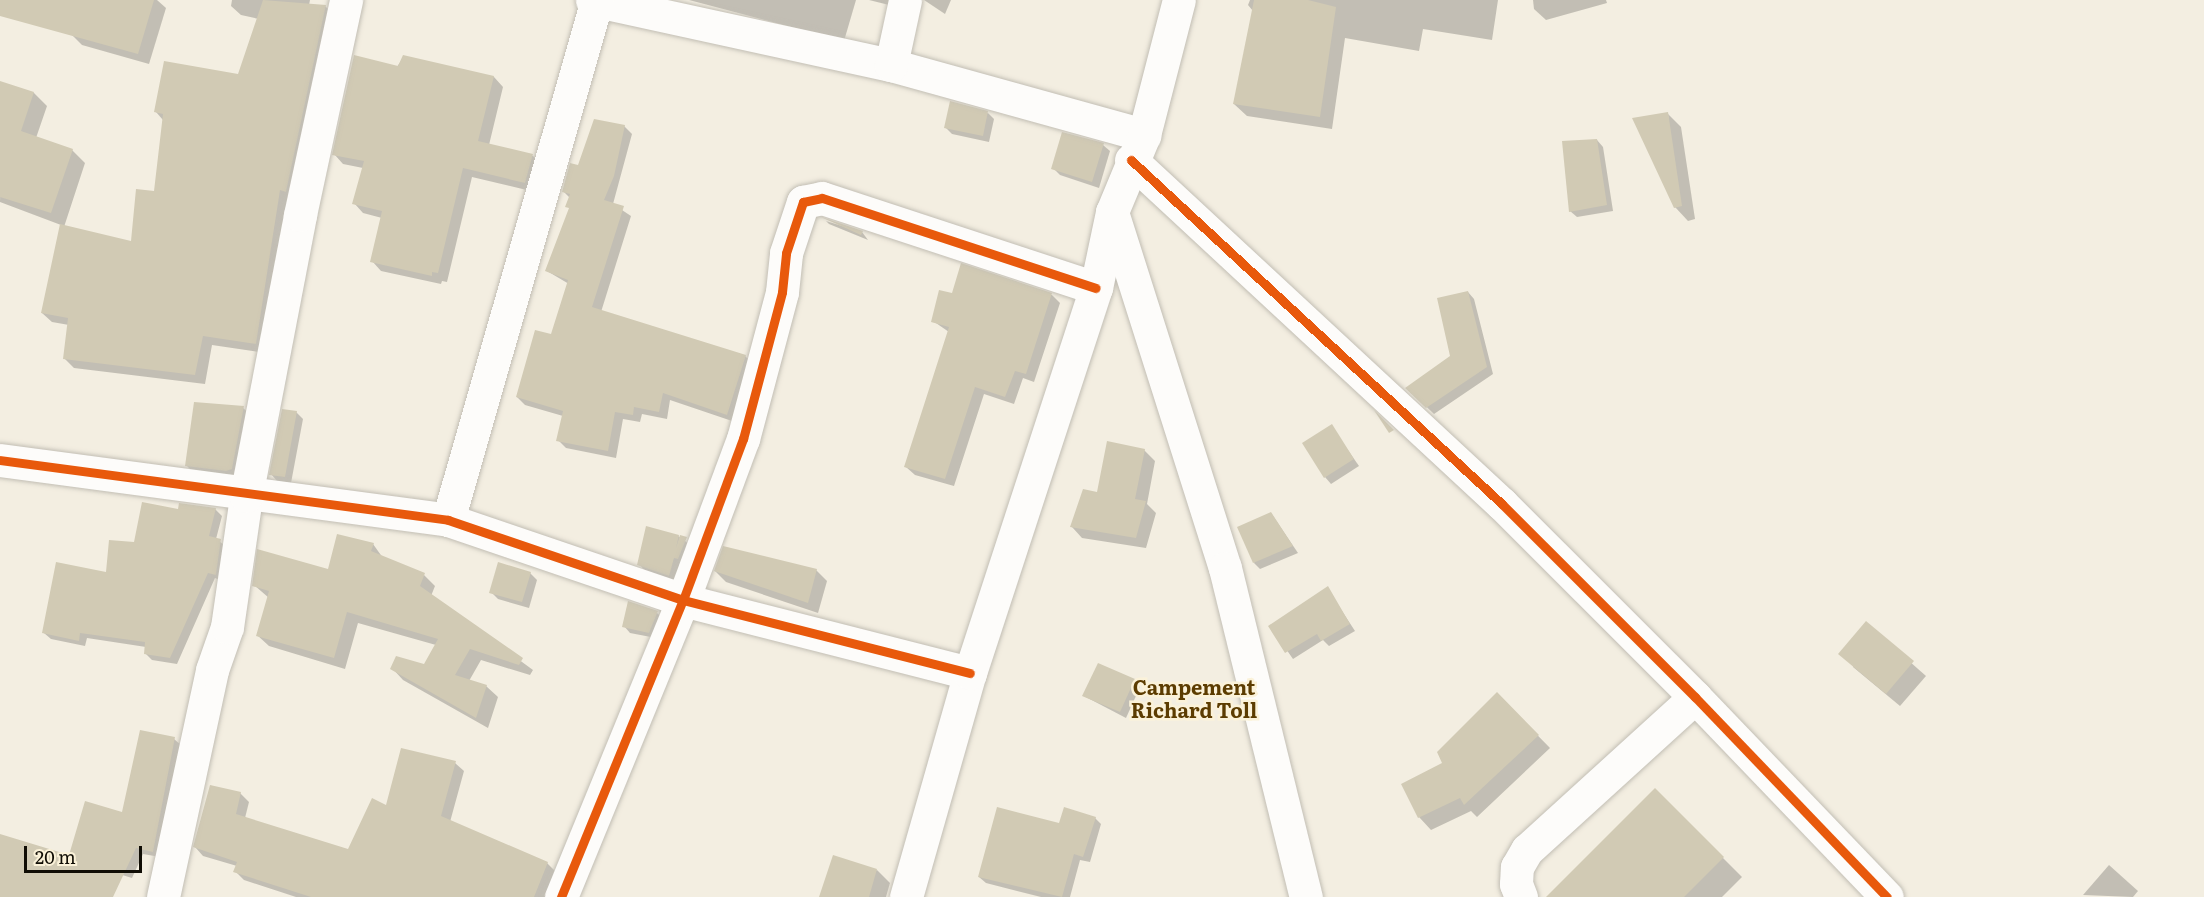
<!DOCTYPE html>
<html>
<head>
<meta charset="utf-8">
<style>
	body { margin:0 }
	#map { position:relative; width:2204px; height:897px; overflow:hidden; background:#f3eee1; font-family:Literata,serif }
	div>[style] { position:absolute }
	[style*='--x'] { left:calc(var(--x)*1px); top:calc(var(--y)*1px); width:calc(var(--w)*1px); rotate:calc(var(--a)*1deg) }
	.shadow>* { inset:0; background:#0003 }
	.building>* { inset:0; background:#d1cab4 }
	.roads { filter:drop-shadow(0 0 2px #c2beb4) drop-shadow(0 0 2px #c2beb4) }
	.street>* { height:33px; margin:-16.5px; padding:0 16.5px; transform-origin:16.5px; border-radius:16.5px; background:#fdfcfa }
	.secondary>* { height:33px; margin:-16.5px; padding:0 16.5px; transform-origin:16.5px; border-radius:16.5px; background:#fdfcfa }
	.cycleway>* { height:9px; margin:-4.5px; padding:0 4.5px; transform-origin:4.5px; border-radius:4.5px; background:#e8590c }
	span { translate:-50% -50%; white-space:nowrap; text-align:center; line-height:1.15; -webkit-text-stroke:5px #fbf2d9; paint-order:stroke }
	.neighbourhood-label { font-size:20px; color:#5c3c01; font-weight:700 }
	.scale { position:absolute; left:24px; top:846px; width:118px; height:27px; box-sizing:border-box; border:3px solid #100d05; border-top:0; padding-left:8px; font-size:18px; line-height:21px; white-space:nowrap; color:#100d05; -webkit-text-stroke:4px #fbf2d9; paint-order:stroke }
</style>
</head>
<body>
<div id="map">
	<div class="shadow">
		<div style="clip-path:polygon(81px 0,157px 0,166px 8px,149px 64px,82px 45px,71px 34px)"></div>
		<div style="clip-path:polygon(232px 0,310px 0,309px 5px,325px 6px,335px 16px,266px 353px,212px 345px,205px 384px,74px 368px,64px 358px,69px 325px,52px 322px,42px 313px,61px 225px,0 202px,2px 83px,34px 93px,47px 106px,36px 138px,72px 150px,85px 163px,64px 227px,132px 243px,155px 193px,163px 120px,156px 112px,239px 76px,259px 19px,241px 15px,231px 6px)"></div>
		<div style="clip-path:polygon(689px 0,856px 0,844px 41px)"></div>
		<div style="clip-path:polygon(869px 0,890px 0,889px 5px)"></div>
		<div style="clip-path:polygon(924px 0,951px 0,945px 14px)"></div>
		<div style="clip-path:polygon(1250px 0,1498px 0,1492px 40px,1423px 29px,1419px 51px,1345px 38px,1332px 129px,1247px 116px,1234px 104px,1253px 11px,1248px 5px)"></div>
		<div style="clip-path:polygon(1533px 0,1606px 0,1607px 3px,1546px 20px,1534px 9px)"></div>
		<div style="clip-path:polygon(404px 57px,494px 77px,503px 87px,489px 145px,533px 156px,542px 165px,535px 192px,472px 177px,447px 282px,442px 281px,441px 284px,381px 271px,372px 261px,382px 218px,363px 213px,354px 203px,363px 168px,343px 164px,334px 154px)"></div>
		<div style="clip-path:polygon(988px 113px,994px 119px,989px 142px,952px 134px,946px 128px)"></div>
		<div style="clip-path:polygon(1668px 114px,1681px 127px,1695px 219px,1688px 221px,1675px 207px)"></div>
		<div style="clip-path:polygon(624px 126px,632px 134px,613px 204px,631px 216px,601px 312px,745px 356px,753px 364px,735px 422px,670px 400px,667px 419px,642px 414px,640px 422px,623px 419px,616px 458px,566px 448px,558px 440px,563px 416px,525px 405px,517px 397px,552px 336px,569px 284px,547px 271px,570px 210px,570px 198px,563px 191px,579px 166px)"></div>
		<div style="clip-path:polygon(1597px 140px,1603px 147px,1613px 211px,1577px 217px,1570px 211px)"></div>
		<div style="clip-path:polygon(1103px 145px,1110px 151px,1099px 188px,1060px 175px,1053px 168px)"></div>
		<div style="clip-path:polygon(826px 221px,862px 232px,868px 240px,829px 224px)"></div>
		<div style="clip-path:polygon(962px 265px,1052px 295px,1060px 303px,1034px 382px,1023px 378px,1014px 404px,984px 394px,954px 486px,915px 475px,906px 467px,949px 332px,933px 321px,953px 295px)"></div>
		<div style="clip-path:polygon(1468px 292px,1474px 299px,1493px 374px,1434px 414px,1407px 388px,1451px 356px)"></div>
		<div style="clip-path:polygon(243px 408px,250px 414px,238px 475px,193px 472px,186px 465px)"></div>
		<div style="clip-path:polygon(296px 412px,303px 419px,291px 483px,277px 481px,271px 474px)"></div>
		<div style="clip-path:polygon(1331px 426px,1359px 466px,1331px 484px,1325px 477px)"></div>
		<div style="clip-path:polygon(1144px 450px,1155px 461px,1147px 504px,1156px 513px,1146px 548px,1082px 538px,1072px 527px,1098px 493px)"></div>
		<div style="clip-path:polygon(215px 509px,222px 516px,216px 539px,227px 547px,222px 581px,215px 578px,177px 664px,152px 660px,145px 653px,146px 647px,87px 638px,85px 646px,51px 639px,44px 633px,135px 544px,180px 510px)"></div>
		<div style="clip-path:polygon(1271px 513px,1298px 553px,1260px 569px,1254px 563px)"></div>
		<div style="clip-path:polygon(678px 536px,699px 551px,682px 588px,652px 578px,639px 564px)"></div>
		<div style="clip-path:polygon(373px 544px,383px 558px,424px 575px,435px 586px,431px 596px,533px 670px,530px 675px,481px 660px,469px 681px,486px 686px,498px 697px,488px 728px,403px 680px,392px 668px,424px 666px,436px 645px,358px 623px,345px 669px,269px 646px,257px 635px,269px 598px,254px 585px,329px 570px)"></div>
		<div style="clip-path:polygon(816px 570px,827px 581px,818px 613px,726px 582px,715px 571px)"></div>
		<div style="clip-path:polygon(530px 573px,537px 580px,529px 608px,498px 599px,491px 592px)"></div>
		<div style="clip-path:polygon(1327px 588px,1355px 631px,1329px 646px,1323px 640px,1293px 659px,1270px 626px)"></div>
		<div style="clip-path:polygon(657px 613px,664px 619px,656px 638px,630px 633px,624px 626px)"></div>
		<div style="clip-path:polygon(1866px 623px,1926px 676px,1900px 706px,1853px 667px)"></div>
		<div style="clip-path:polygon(1134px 680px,1140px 687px,1126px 718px,1084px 696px)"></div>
		<div style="clip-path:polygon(1497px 694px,1550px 748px,1477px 817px,1471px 811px,1431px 830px,1419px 817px,1444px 763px)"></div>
		<div style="clip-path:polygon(174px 739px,181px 745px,160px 857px,143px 854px,132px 878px,77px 861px,123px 814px)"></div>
		<div style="clip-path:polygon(455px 763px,464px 771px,450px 822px,547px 863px,556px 872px,546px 897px,296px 897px,244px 880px,235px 871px,237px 866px,203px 856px,195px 847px,240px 793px,249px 802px,245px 818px,348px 851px,387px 807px)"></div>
		<div style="clip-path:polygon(1655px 790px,1742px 877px,1722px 897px,1562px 897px)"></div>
		<div style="clip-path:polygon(1095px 818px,1101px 824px,1090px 862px,1080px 860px,1070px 897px,1041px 897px,986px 883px,979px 877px)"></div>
		<div style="clip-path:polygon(2109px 865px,2138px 891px,2133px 897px,2083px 895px)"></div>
		<div style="clip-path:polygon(877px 870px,890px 883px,886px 897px,825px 897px)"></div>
	</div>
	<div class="building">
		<div style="clip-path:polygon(0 0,154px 0,138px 54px,0 16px)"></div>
		<div style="clip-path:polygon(263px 0,326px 5px,286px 192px,280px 190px,256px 344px,203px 336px,195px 375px,63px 359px,68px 318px,41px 313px,60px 224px,131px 241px,136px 189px,154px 191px,163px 114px,154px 112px,164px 61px,238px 74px)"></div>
		<div style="clip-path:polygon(1254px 0,1308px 0,1336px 7px,1320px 117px,1233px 104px)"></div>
		<div style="clip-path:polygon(354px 55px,398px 66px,403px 55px,494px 76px,478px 141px,533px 154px,525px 183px,463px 168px,438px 273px,432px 272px,432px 276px,370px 262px,382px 211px,352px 204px,364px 161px,332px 155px)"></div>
		<div style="clip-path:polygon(0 81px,34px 92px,21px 131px,73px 149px,51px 213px,0 197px)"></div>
		<div style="clip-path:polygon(950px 101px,988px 111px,983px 136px,944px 128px)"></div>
		<div style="clip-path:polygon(1668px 112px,1682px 206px,1674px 208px,1632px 118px)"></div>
		<div style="clip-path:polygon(594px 119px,625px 125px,614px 176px,604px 200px,624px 206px,592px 307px,746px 355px,727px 415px,663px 393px,659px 412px,634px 407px,633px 415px,615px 412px,608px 451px,556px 441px,563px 411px,516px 397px,535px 330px,551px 334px,568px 280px,545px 271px,569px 208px,565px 207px,570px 194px,562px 192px,570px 163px,578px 165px)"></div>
		<div style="clip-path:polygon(1062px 132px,1104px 143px,1092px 182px,1051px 169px)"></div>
		<div style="clip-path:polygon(1597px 139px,1607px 205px,1569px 212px,1562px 141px)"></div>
		<div style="clip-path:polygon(821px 217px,863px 231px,861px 235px)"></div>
		<div style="clip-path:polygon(961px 263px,1052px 293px,1026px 374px,1015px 371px,1005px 397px,975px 387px,945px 479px,904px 467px,949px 327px,931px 322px,939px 290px,952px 293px)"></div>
		<div style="clip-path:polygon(1468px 291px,1487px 367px,1426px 408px,1405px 388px,1450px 356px,1437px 298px)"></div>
		<div style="clip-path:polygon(194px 402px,244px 406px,232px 469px,226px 471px,185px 466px)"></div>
		<div style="clip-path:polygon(282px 409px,297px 411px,285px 477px,269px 475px)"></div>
		<div style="clip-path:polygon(1374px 410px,1394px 430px,1389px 433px)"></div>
		<div style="clip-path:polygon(1332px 424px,1354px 459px,1324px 478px,1302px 443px)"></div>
		<div style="clip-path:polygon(1107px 441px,1145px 449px,1135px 499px,1146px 501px,1136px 538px,1070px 527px,1083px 489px,1097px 492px)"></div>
		<div style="clip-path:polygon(142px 502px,178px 509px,179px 503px,216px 508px,209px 536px,221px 539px,216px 575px,208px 573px,170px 658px,144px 654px,145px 642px,80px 633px,79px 641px,42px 633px,56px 562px,106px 572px,109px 540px,134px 542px)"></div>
		<div style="clip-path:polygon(1271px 512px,1293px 546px,1253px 563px,1237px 527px)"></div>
		<div style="clip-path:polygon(646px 526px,679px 535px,676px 548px,680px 535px,687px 537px,678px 559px,674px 558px,669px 576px,637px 565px)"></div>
		<div style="clip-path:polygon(337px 534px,374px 543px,371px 551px,425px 573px,420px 586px,523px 658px,519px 665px,470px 649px,455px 675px,487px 685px,476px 718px,390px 669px,396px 656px,424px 664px,438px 639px,347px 612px,334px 658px,256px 636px,269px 591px,252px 586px,257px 549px,328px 569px)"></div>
		<div style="clip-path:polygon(723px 546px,817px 569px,808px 603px,714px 571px)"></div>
		<div style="clip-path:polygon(498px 562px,531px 572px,522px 602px,489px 593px)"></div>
		<div style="clip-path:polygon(1328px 586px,1350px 624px,1321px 641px,1317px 634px,1285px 653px,1268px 626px)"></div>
		<div style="clip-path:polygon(628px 601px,658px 611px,649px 633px,622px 627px)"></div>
		<div style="clip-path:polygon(1866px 621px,1914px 661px,1886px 694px,1838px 654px)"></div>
		<div style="clip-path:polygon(1098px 663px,1135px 679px,1120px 712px,1082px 696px)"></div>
		<div style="clip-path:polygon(1497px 692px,1539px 735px,1464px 805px,1460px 798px,1418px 818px,1401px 784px,1442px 763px,1437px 752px)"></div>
		<div style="clip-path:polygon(140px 730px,175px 737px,153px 852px,136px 848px,113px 897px,0 897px,0 834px,69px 855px,85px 801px,122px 812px)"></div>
		<div style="clip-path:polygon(401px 748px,456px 761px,441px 816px,548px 862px,534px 897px,311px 897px,233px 872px,237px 862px,193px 847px,210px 785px,241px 792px,236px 814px,348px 849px,372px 798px,386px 805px)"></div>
		<div style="clip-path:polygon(1655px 788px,1724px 857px,1684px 897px,1546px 897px)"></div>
		<div style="clip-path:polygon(997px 807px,1059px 823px,1064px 807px,1096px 817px,1083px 857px,1074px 854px,1062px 897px,978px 877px)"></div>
		<div style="clip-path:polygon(833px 855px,877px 869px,869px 897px,819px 897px)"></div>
	</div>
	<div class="roads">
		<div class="street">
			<div style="--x:592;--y:0;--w:306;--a:12.3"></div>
			<div style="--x:891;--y:65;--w:263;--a:15.5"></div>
			<div style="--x:891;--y:65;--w:66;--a:-77.8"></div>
			<div style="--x:1131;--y:160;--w:506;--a:42.84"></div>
			<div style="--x:1502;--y:504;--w:273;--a:45"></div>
			<div style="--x:1695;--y:697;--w:277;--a:46.2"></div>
			<div style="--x:1112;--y:212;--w:374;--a:72.4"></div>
			<div style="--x:1225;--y:568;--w:339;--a:76.2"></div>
			<div style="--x:0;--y:460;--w:452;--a:7.6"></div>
			<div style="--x:448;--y:520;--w:248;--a:18.8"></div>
			<div style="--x:683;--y:600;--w:296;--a:14.3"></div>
			<div style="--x:448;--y:520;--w:541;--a:-74.01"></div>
			<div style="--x:163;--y:897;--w:232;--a:-77.8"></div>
			<div style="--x:212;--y:670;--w:46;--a:-70.8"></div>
			<div style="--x:227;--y:627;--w:132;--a:-81.7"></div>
			<div style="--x:246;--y:496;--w:286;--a:-79.1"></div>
			<div style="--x:300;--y:215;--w:220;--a:-77.9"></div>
			<div style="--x:561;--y:897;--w:321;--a:-67.7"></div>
			<div style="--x:683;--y:600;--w:172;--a:-69.6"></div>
			<div style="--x:743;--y:439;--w:152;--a:-75.1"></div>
			<div style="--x:782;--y:292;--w:39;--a:-84"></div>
			<div style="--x:786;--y:253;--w:54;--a:-71.6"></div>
			<div style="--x:803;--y:202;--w:19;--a:-12"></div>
			<div style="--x:822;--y:198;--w:288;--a:18.2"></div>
			<div style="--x:1521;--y:897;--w:14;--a:-111"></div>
			<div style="--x:1516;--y:884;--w:17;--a:-87"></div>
			<div style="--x:1517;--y:867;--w:20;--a:-60"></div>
			<div style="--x:1527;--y:850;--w:227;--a:-42.3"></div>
		</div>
		<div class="secondary">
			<div style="--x:906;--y:897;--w:233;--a:-74.1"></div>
			<div style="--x:970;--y:673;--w:405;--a:-71.9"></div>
			<div style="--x:1096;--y:288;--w:78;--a:-78.1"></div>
			<div style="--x:1112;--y:212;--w:83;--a:-67.4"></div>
			<div style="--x:1144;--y:135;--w:139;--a:-75.5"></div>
		</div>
	</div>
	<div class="cycleway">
		<div style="--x:1131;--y:160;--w:506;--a:42.84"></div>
		<div style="--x:1502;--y:504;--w:273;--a:45"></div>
		<div style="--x:1695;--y:697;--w:277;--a:46.2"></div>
		<div style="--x:0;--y:460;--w:452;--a:7.6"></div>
		<div style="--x:448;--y:520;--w:248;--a:18.8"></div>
		<div style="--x:683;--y:600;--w:296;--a:14.3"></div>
		<div style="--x:561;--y:897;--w:321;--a:-67.7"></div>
		<div style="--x:683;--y:600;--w:172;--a:-69.6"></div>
		<div style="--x:743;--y:439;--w:152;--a:-75.1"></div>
		<div style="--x:782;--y:292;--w:39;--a:-84"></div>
		<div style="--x:786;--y:253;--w:54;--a:-71.6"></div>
		<div style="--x:803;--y:202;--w:19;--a:-12"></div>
		<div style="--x:822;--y:198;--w:288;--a:18.2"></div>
	</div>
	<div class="neighbourhood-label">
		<span style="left:1194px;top:698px">Campement<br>Richard Toll</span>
	</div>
	<div class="scale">20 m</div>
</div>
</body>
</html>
